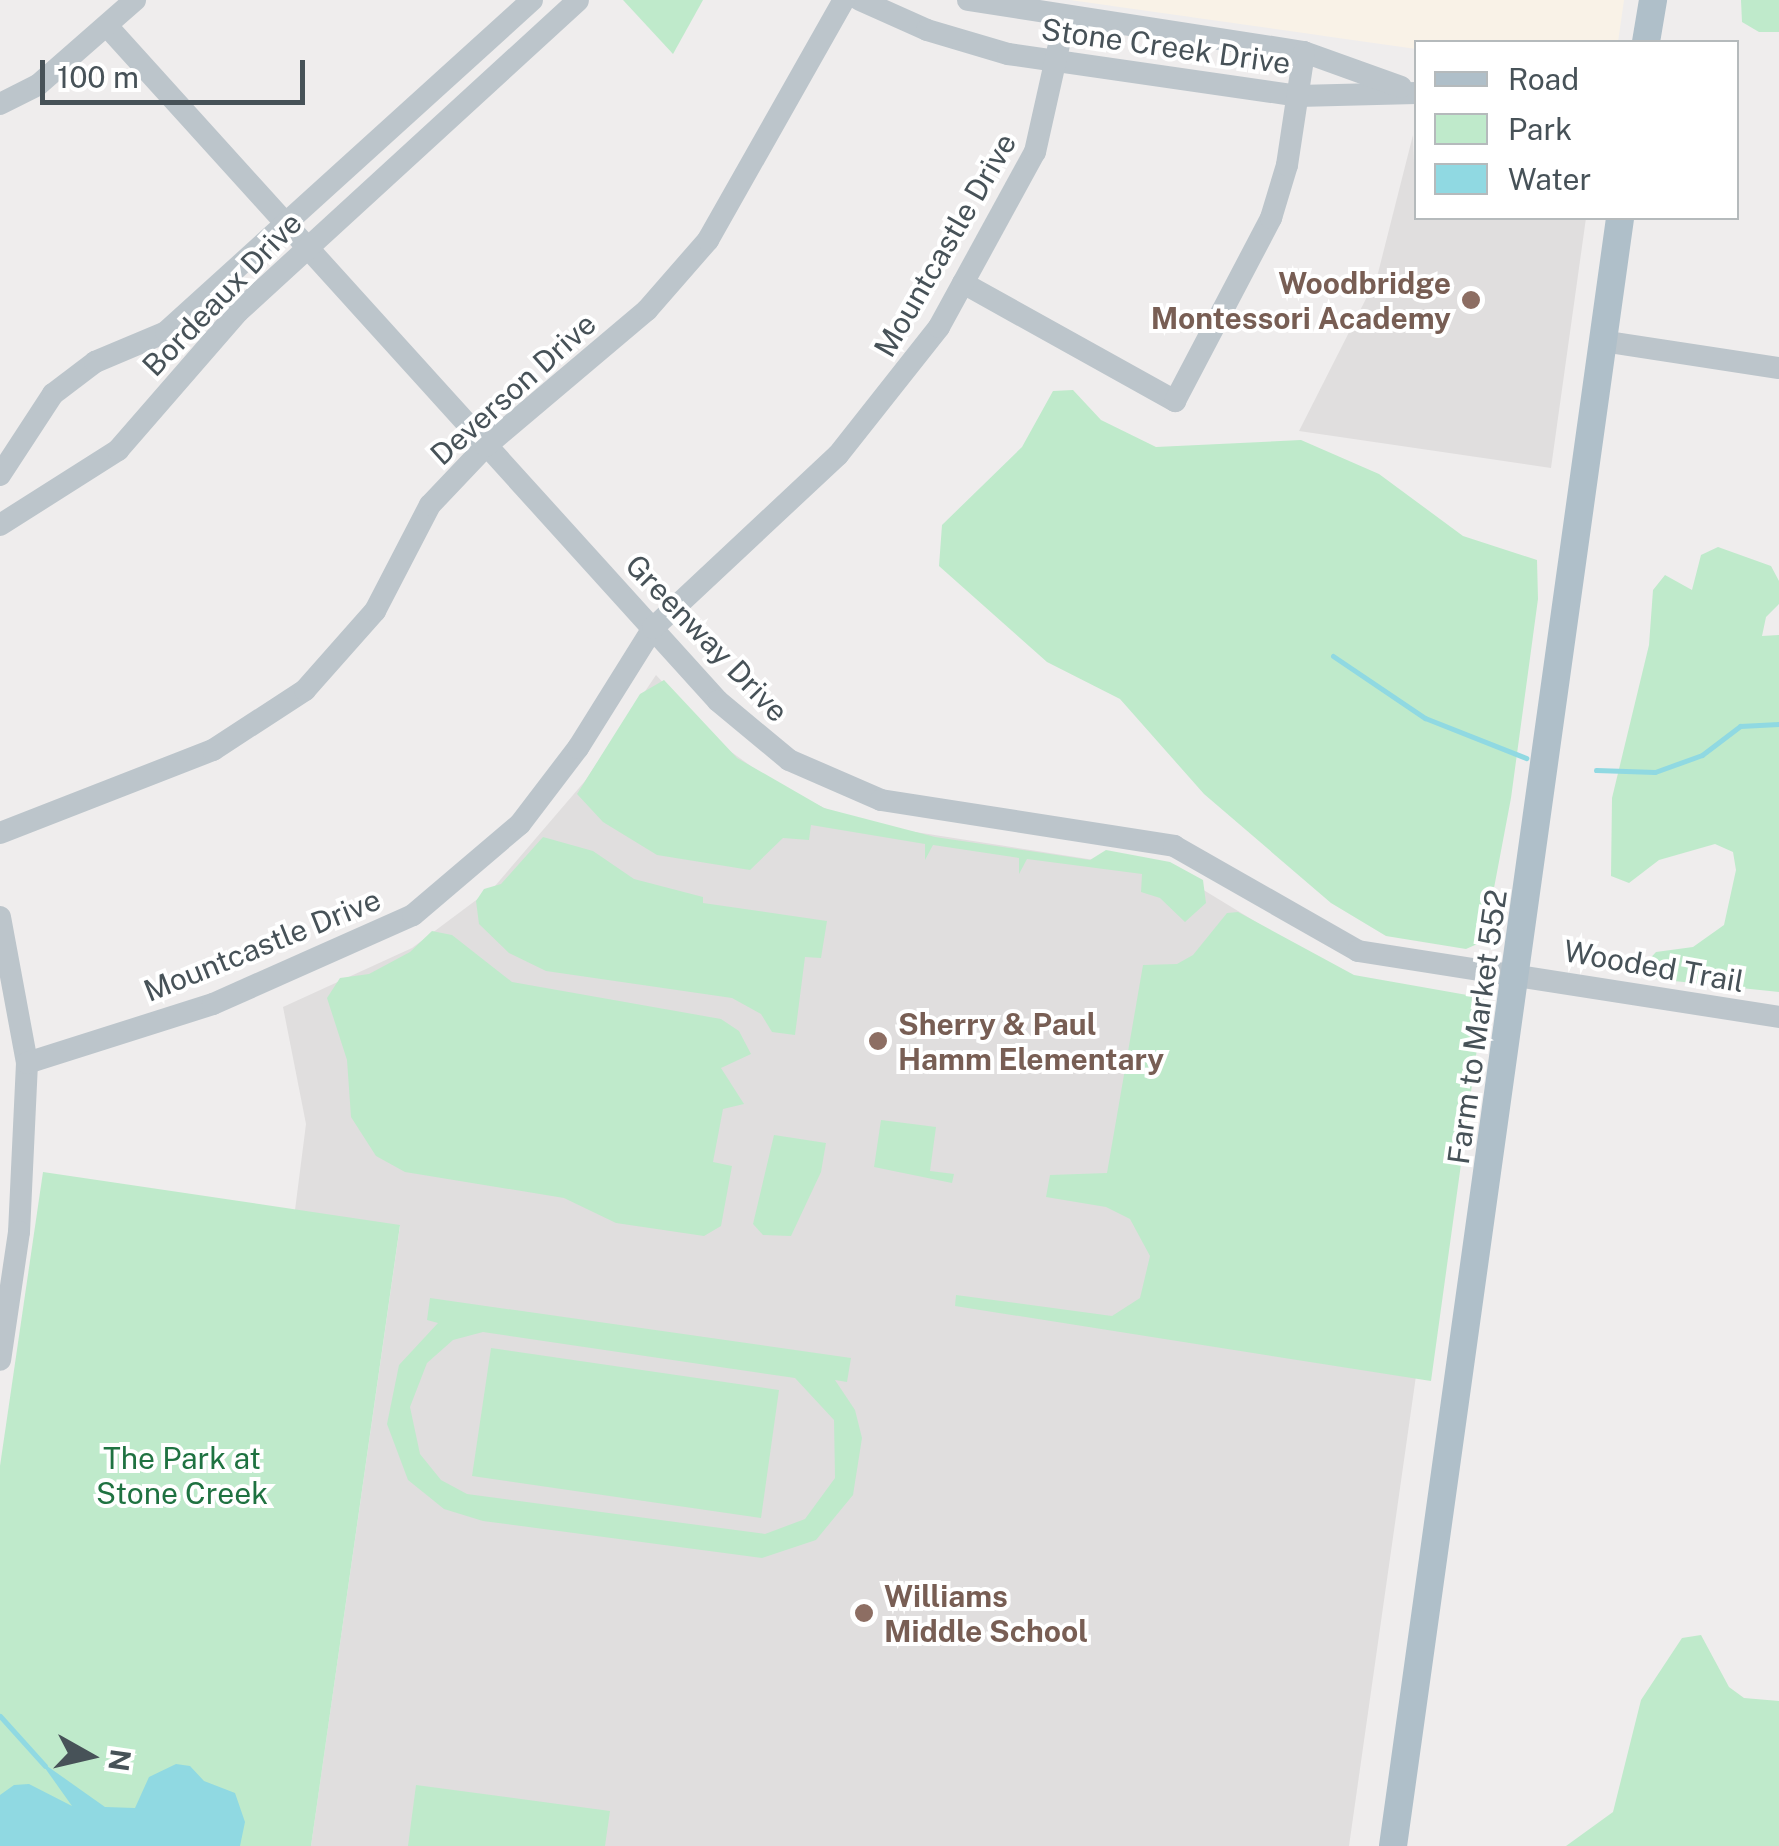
<!DOCTYPE html>
<html>
<head>
<meta charset="utf-8">
<style>
	body { margin:0 }
	#map { position:relative; width:1779px; height:1846px; overflow:hidden; background:#efeded; font-family:"Public Sans",sans-serif }
	div>[style] { position:absolute }
	[style*='--x'] { left:calc(var(--x)*1px); top:calc(var(--y)*1px); width:calc(var(--w)*1px); rotate:calc(var(--a)*1deg) }
	.commercial>* { inset:0; background:#f9f2e7 }
	.education>* { inset:0; background:#e0dede }
	.green>* { inset:0; background:#bfeacb }
	.water>* { inset:0; background:#90d9e2 }
	.stream>* { height:5px; margin:-2.5px; padding:0 2.5px; transform-origin:2.5px; border-radius:2.5px; background:#90d9e2 }
	.minor>* { height:22px; margin:-11px; padding:0 11px; transform-origin:11px; border-radius:11px; background:#bcc5cb }
	.major>* { height:28px; margin:-14px; padding:0 14px; transform-origin:14px; border-radius:14px; background:#afbfc9 }
	.dots>* { width:28px; height:28px; translate:-50% -50%; box-sizing:border-box; border:5px solid #fff; border-radius:50% }
	span { translate:-50% -50%; white-space:nowrap; text-align:center; line-height:1.15; -webkit-text-stroke:8px #fff; paint-order:stroke }
	.street-label { font-size:30px; color:#475258 }
	.education-label { font-size:30px; color:#785e54; font-weight:700 }
	.right { translate:-100% -50%; text-align:right }
	.left { translate:0 -50%; text-align:left }
	.park-label { font-size:30px; color:#1f7241 }
	.legend { position:absolute; left:1414px; top:40px; width:325px; height:180px; box-sizing:border-box; background:#fff; border:2px solid #b5babc; margin:0; padding:12px 18px; list-style:none; font-size:30px; color:#475258 }
	.legend li { display:flex; align-items:center; gap:20px; height:50px }
	.legend b { width:50px; border:2px solid #b5babc }
	.north { position:absolute; left:40px; top:1706px; width:100px; height:100px; -webkit-text-stroke:8px #fff; paint-order:stroke; rotate:98deg; font-size:28px; font-weight:700; line-height:40px; text-align:center; color:#475258 }
	.north::after { content:''; display:block; margin:auto; width:35px; height:45px; background:#475258; clip-path:polygon(50% 0,100% 100%,50% 72%,0 100%) }
	.scale { position:absolute; left:40px; top:60px; width:265px; height:45px; box-sizing:border-box; border:5px solid #475258; border-top:0; padding-left:12px; font-size:30px; line-height:35px; white-space:nowrap; color:#475258; -webkit-text-stroke:8px #fff; paint-order:stroke }
</style>
</head>
<body>
<div id="map">
	<div class="commercial">
		<div style="clip-path:polygon(1070px 0,1624px 0,1618px 42px,1416px 42px,1416px 49px)"></div>
	</div>
	<div class="education">
		<div style="clip-path:polygon(1413px 135px,1416px 218px,1586px 218px,1551px 468px,1299px 431px,1377px 277px)"></div>
		<div style="clip-path:polygon(656px 675px,723px 746px,780px 787px,835px 813px,896px 829px,1139px 867px,1197px 886px,1341px 974px,1470px 997px,1349px 1846px,311px 1846px,400px 1226px,295px 1210px,306px 1124px,283px 1007px,412px 948px,495px 886px,585px 781px)"></div>
	</div>
	<div class="green">
		<div style="clip-path:polygon(623px 0,703px 0,673px 54px)"></div>
		<div style="clip-path:polygon(1741px 0,1779px 0,1779px 32px,1759px 32px,1742px 22px)"></div>
		<div style="clip-path:polygon(1073px 390px,1101px 420px,1156px 447px,1301px 440px,1379px 474px,1463px 536px,1537px 560px,1538px 599px,1511px 798px,1484px 941px,1466px 949px,1386px 936px,1331px 903px,1204px 794px,1120px 699px,1047px 662px,939px 566px,942px 525px,1022px 447px,1053px 391px)"></div>
		<div style="clip-path:polygon(1718px 547px,1771px 566px,1779px 581px,1779px 604px,1766px 617px,1762px 636px,1779px 635px,1779px 992px,1655px 979px,1644px 965px,1656px 952px,1693px 947px,1724px 925px,1736px 870px,1733px 852px,1715px 844px,1659px 860px,1629px 883px,1611px 876px,1612px 798px,1649px 645px,1653px 590px,1665px 575px,1692px 590px,1701px 555px)"></div>
		<div style="clip-path:polygon(664px 680px,737px 758px,824px 808px,935px 837px,1090px 860px,1106px 850px,1170px 862px,1203px 880px,1206px 903px,1185px 922px,1160px 898px,1141px 892px,1142px 874px,1027px 859px,1019px 874px,1019px 858px,933px 845px,925px 860px,925px 844px,811px 825px,809px 840px,783px 838px,750px 870px,657px 855px,603px 822px,577px 794px,640px 694px)"></div>
		<div style="clip-path:polygon(543px 837px,593px 851px,634px 879px,703px 897px,703px 903px,827px 921px,821px 958px,805px 957px,795px 1035px,772px 1032px,761px 1014px,732px 998px,546px 971px,509px 953px,479px 924px,476px 901px,484px 889px,501px 884px)"></div>
		<div style="clip-path:polygon(1238px 912px,1354px 975px,1484px 998px,1431px 1381px,955px 1306px,956px 1295px,1112px 1316px,1140px 1298px,1150px 1256px,1130px 1219px,1106px 1207px,1046px 1197px,1050px 1175px,1107px 1173px,1143px 965px,1177px 964px,1193px 955px,1227px 913px)"></div>
		<div style="clip-path:polygon(432px 931px,452px 935px,512px 982px,721px 1019px,739px 1031px,751px 1054px,721px 1068px,744px 1104px,723px 1109px,713px 1162px,732px 1166px,721px 1226px,704px 1236px,616px 1223px,564px 1198px,405px 1172px,376px 1156px,351px 1117px,347px 1060px,327px 998px,340px 978px,369px 974px,410px 952px)"></div>
		<div style="clip-path:polygon(881px 1120px,936px 1127px,930px 1171px,954px 1174px,952px 1183px,874px 1167px)"></div>
		<div style="clip-path:polygon(774px 1135px,826px 1143px,821px 1172px,791px 1236px,763px 1235px,753px 1224px)"></div>
		<div style="clip-path:polygon(43px 1172px,400px 1225px,311px 1846px,0 1846px,0 1466px)"></div>
		<div style="clip-path:polygon(evenodd,430px 1298px,851px 1358px,847px 1382px,835px 1380px,855px 1410px,862px 1438px,853px 1495px,816px 1540px,762px 1558px,483px 1521px,444px 1509px,408px 1480px,387px 1424px,399px 1365px,438px 1323px,427px 1320px,430px 1298px,483px 1332px,795px 1378px,834px 1420px,835px 1478px,805px 1519px,765px 1534px,467px 1494px,441px 1480px,420px 1454px,410px 1407px,427px 1363px,453px 1340px,483px 1332px)"></div>
		<div style="clip-path:polygon(491px 1348px,779px 1390px,761px 1518px,472px 1476px)"></div>
		<div style="clip-path:polygon(1701px 1635px,1729px 1687px,1744px 1698px,1779px 1701px,1779px 1846px,1566px 1846px,1613px 1812px,1641px 1700px,1682px 1638px)"></div>
		<div style="clip-path:polygon(416px 1785px,610px 1811px,605px 1846px,408px 1846px)"></div>
	</div>
	<div class="water">
		<div style="clip-path:polygon(40px 1761px,105px 1807px,135px 1808px,149px 1777px,176px 1764px,190px 1766px,204px 1781px,235px 1793px,245px 1822px,240px 1846px,0 1846px,0 1795px,14px 1785px,29px 1784px,72px 1806px)"></div>
	</div>
	<div class="stream">
		<div style="--x:1333;--y:656;--w:111;--a:34"></div>
		<div style="--x:1425;--y:718;--w:109;--a:21.6"></div>
		<div style="--x:1596;--y:770;--w:59;--a:1.9"></div>
		<div style="--x:1655;--y:772;--w:50;--a:-19.9"></div>
		<div style="--x:1702;--y:755;--w:48;--a:-37.3"></div>
		<div style="--x:1740;--y:726;--w:39;--a:-3"></div>
		<div style="--x:0;--y:1716;--w:67;--a:48"></div>
	</div>
	<div class="minor">
		<div style="--x:860;--y:0;--w:73;--a:24.1"></div>
		<div style="--x:927;--y:30;--w:84;--a:16.5"></div>
		<div style="--x:1008;--y:54;--w:293;--a:8.2"></div>
		<div style="--x:1298;--y:96;--w:118;--a:-1.5"></div>
		<div style="--x:968;--y:0;--w:340;--a:8.8"></div>
		<div style="--x:1304;--y:52;--w:103;--a:19.8"></div>
		<div style="--x:107;--y:26;--w:910;--a:47.85"></div>
		<div style="--x:718;--y:701;--w:92;--a:39.7"></div>
		<div style="--x:789;--y:760;--w:100;--a:23.5"></div>
		<div style="--x:881;--y:800;--w:297;--a:8.9"></div>
		<div style="--x:1174;--y:846;--w:212;--a:29.7"></div>
		<div style="--x:1358;--y:951;--w:426;--a:8.9"></div>
		<div style="--x:0;--y:104;--w:42;--a:-26.6"></div>
		<div style="--x:38;--y:85;--w:129;--a:-41.2"></div>
		<div style="--x:963;--y:283;--w:243;--a:29.1"></div>
		<div style="--x:1175;--y:401;--w:207;--a:-62.3"></div>
		<div style="--x:1271;--y:218;--w:55;--a:-73.2"></div>
		<div style="--x:1287;--y:165;--w:114;--a:-81.4"></div>
		<div style="--x:1602;--y:341;--w:179;--a:8.7"></div>
		<div style="--x:0;--y:475;--w:97;--a:-56.8"></div>
		<div style="--x:53;--y:394;--w:53;--a:-37.3"></div>
		<div style="--x:95;--y:362;--w:77;--a:-22.9"></div>
		<div style="--x:166;--y:332;--w:494;--a:-42.2"></div>
		<div style="--x:0;--y:525;--w:140;--a:-32.4"></div>
		<div style="--x:118;--y:450;--w:183;--a:-49"></div>
		<div style="--x:238;--y:312;--w:461;--a:-42.5"></div>
		<div style="--x:0;--y:833;--w:229;--a:-21.3"></div>
		<div style="--x:213;--y:750;--w:110;--a:-33.1"></div>
		<div style="--x:305;--y:690;--w:106;--a:-48.5"></div>
		<div style="--x:375;--y:611;--w:119;--a:-62.6"></div>
		<div style="--x:430;--y:505;--w:81;--a:-46.5"></div>
		<div style="--x:486;--y:446;--w:211;--a:-40.2"></div>
		<div style="--x:647;--y:310;--w:93;--a:-48.9"></div>
		<div style="--x:708;--y:240;--w:276;--a:-60.5"></div>
		<div style="--x:0;--y:917;--w:148;--a:79.5"></div>
		<div style="--x:27;--y:1063;--w:169;--a:92.7"></div>
		<div style="--x:19;--y:1232;--w:129;--a:98.4"></div>
		<div style="--x:27;--y:1063;--w:195;--a:-17.6"></div>
		<div style="--x:213;--y:1004;--w:219;--a:-24"></div>
		<div style="--x:413;--y:915;--w:140;--a:-40.4"></div>
		<div style="--x:520;--y:824;--w:96;--a:-52.7"></div>
		<div style="--x:578;--y:748;--w:142;--a:-58"></div>
		<div style="--x:653;--y:628;--w:253;--a:-43.1"></div>
		<div style="--x:838;--y:455;--w:163;--a:-51.7"></div>
		<div style="--x:939;--y:327;--w:200;--a:-61.3"></div>
		<div style="--x:1035;--y:152;--w:137;--a:-77.4"></div>
	</div>
	<div class="major">
		<div style="--x:1646;--y:42;--w:43;--a:-80.5"></div>
		<div style="--x:1393;--y:1846;--w:1644;--a:-82.06"></div>
	</div>
	<div class="dots">
		<div style="left:1471px;top:300px;background:#8d6e63"></div>
		<div style="left:878px;top:1041px;background:#8d6e63"></div>
		<div style="left:864px;top:1613px;background:#8d6e63"></div>
	</div>
	<div class="street-label">
		<span style="left:1166px;top:46px;rotate:8deg">Stone Creek Drive</span>
		<span style="left:945px;top:245px;rotate:-60deg">Mountcastle Drive</span>
		<span style="left:222px;top:294px;rotate:-46deg">Bordeaux Drive</span>
		<span style="left:513px;top:389px;rotate:-42deg">Deverson Drive</span>
		<span style="left:707px;top:638px;rotate:46deg">Greenway Drive</span>
		<span style="left:262px;top:945px;rotate:-22deg">Mountcastle Drive</span>
		<span style="left:1654px;top:966px;rotate:10deg">Wooded Trail</span>
		<span style="left:1477px;top:1027px;rotate:-82deg">Farm to Market 552</span>
	</div>
	<div class="education-label">
		<span class="right" style="left:1451px;top:300px">Woodbridge<br>Montessori Academy</span>
		<span class="left" style="left:898px;top:1041px">Sherry &amp; Paul<br>Hamm Elementary</span>
		<span class="left" style="left:884px;top:1613px">Williams<br>Middle School</span>
	</div>
	<div class="park-label">
		<span style="left:182px;top:1475px">The Park at<br>Stone Creek</span>
	</div>
	<ul class="legend">
	<li><b style="height:12px;background:#afbfc9"></b>Road</li>
	<li><b style="height:28px;background:#bfeacb"></b>Park</li>
	<li><b style="height:28px;background:#90d9e2"></b>Water</li>
	</ul>
	<div class="north">N</div>
	<div class="scale">100 m</div>
</div>
</body>
</html>
